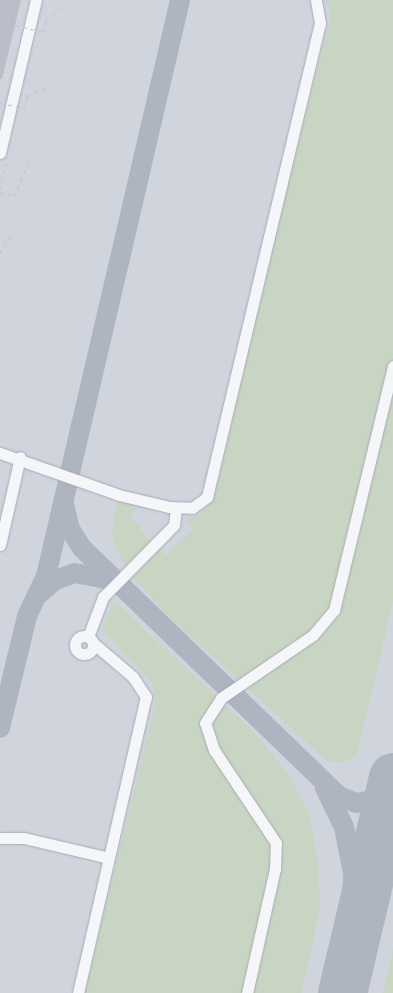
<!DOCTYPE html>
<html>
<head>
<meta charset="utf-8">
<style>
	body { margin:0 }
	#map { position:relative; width:393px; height:993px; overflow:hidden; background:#e2e5eb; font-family:"Fira Sans",sans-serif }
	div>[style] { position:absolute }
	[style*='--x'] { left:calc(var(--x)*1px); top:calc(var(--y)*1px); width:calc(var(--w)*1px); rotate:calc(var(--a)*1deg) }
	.built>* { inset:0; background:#d0d4dd }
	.green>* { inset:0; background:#c7d5c2 }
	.taxiway>* { height:20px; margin:-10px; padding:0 10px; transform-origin:10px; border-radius:10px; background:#aeb5c0 }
	.runway>* { height:49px; margin:-24.5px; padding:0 24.5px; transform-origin:24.5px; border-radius:24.5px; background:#aeb5c0 }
	.building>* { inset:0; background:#b9bec8 }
	.path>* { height:1px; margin-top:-0.5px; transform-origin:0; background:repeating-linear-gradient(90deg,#c0c3ca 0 4px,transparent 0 8px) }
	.roads { filter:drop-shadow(0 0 1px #a7acb5) drop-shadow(0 0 1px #a7acb5) }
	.minor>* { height:11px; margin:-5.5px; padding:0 5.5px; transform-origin:5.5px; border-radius:5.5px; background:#f5f6f9 }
	.minor>.ring { margin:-5.5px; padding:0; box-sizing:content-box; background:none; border:11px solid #f5f6f9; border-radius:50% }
	.path-bridge>* { height:1px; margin-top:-0.5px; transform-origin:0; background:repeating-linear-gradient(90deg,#c0c3ca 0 4px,transparent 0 8px) }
	span { translate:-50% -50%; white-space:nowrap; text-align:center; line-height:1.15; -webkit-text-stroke:4.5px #f1f4f8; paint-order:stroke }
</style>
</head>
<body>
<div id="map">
	<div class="built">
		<div style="clip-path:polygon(0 0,393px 0,393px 993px,0 993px)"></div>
	</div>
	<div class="green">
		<div style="clip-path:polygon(326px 0,393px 0,393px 601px,358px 750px,352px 759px,340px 763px,326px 760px,166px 614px,126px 569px,111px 534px,118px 500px,135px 504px,131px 521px,142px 524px,140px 531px,166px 555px,193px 529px,186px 521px,201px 513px,214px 498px,287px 184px,331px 16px)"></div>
		<div style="clip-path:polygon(114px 601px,251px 729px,286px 771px,309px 813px,318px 861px,320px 909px,301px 993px,84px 993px,156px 703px,152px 683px,102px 630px)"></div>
		<div style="clip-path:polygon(393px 949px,393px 993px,383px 993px)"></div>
	</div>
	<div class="taxiway">
		<div style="--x:64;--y:504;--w:26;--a:77"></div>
		<div style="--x:70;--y:529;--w:22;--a:58"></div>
		<div style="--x:82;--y:548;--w:357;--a:44"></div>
		<div style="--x:339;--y:796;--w:18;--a:22"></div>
		<div style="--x:356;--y:803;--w:17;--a:-10"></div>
		<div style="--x:373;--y:800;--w:15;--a:-37"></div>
		<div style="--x:385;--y:791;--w:21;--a:-67"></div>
		<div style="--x:39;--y:594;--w:21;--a:-41"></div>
		<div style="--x:55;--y:580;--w:21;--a:-19"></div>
		<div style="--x:75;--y:573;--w:38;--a:11"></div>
		<div style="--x:0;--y:728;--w:115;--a:-76.4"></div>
		<div style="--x:27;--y:616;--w:44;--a:-64.6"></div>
		<div style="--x:46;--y:576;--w:591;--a:-76.9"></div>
		<div style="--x:393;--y:781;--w:45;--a:90"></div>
		<div style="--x:325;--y:788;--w:43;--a:64"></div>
		<div style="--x:344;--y:827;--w:47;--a:78.9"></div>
		<div style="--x:353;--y:873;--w:52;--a:91.1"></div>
		<div style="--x:352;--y:925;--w:69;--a:98.4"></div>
		<div style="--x:361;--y:916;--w:36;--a:-72"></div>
		<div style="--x:372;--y:882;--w:25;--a:-34"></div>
	</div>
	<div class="runway">
		<div style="--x:342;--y:993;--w:222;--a:-76.7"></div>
	</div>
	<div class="building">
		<div style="clip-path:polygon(0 0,21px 0,2px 79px,0 79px)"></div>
	</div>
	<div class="path">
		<div style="--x:0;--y:190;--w:32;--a:-77"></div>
		<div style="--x:0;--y:193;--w:14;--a:12"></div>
		<div style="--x:14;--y:196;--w:40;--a:-66.6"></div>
		<div style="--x:0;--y:253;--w:21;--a:-59"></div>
	</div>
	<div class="roads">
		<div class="minor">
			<div style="--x:0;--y:153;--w:157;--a:-76.8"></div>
			<div style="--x:0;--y:453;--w:126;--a:19.4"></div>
			<div style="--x:119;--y:495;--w:51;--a:13.5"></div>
			<div style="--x:169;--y:507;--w:23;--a:2"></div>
			<div style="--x:192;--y:508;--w:19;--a:-36"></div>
			<div style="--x:207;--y:497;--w:487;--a:-76.6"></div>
			<div style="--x:320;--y:23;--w:23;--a:-100"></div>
			<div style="--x:0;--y:545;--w:90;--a:-77.2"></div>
			<div class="ring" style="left:75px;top:636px;width:7px;height:7px"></div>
			<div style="--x:88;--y:637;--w:43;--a:-69.4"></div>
			<div style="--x:103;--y:597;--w:101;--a:-45.4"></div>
			<div style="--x:174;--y:525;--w:17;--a:-83"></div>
			<div style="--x:0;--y:838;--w:24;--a:0"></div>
			<div style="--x:24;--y:838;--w:87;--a:13.2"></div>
			<div style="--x:78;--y:993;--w:304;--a:-77.1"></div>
			<div style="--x:146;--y:697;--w:24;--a:-123"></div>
			<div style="--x:133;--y:677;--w:52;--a:-139.6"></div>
			<div style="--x:247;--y:993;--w:127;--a:-77.3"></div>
			<div style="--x:275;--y:869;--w:26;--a:-88"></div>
			<div style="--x:276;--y:843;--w:112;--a:-123.7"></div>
			<div style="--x:214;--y:750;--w:28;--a:-108"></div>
			<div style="--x:205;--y:723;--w:30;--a:-57"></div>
			<div style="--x:221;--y:698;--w:112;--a:-34.4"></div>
			<div style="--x:313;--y:635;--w:33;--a:-50"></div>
			<div style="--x:334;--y:610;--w:251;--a:-76.4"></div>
		</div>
	</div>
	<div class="path-bridge">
		<div style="--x:15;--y:25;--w:29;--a:14"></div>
		<div style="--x:43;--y:32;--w:12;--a:-76"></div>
		<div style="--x:46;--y:20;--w:24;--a:-42"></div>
		<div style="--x:0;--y:103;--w:25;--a:11"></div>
		<div style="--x:25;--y:108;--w:12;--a:-81"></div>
		<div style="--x:27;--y:96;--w:24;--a:-24"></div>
	</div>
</div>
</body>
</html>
